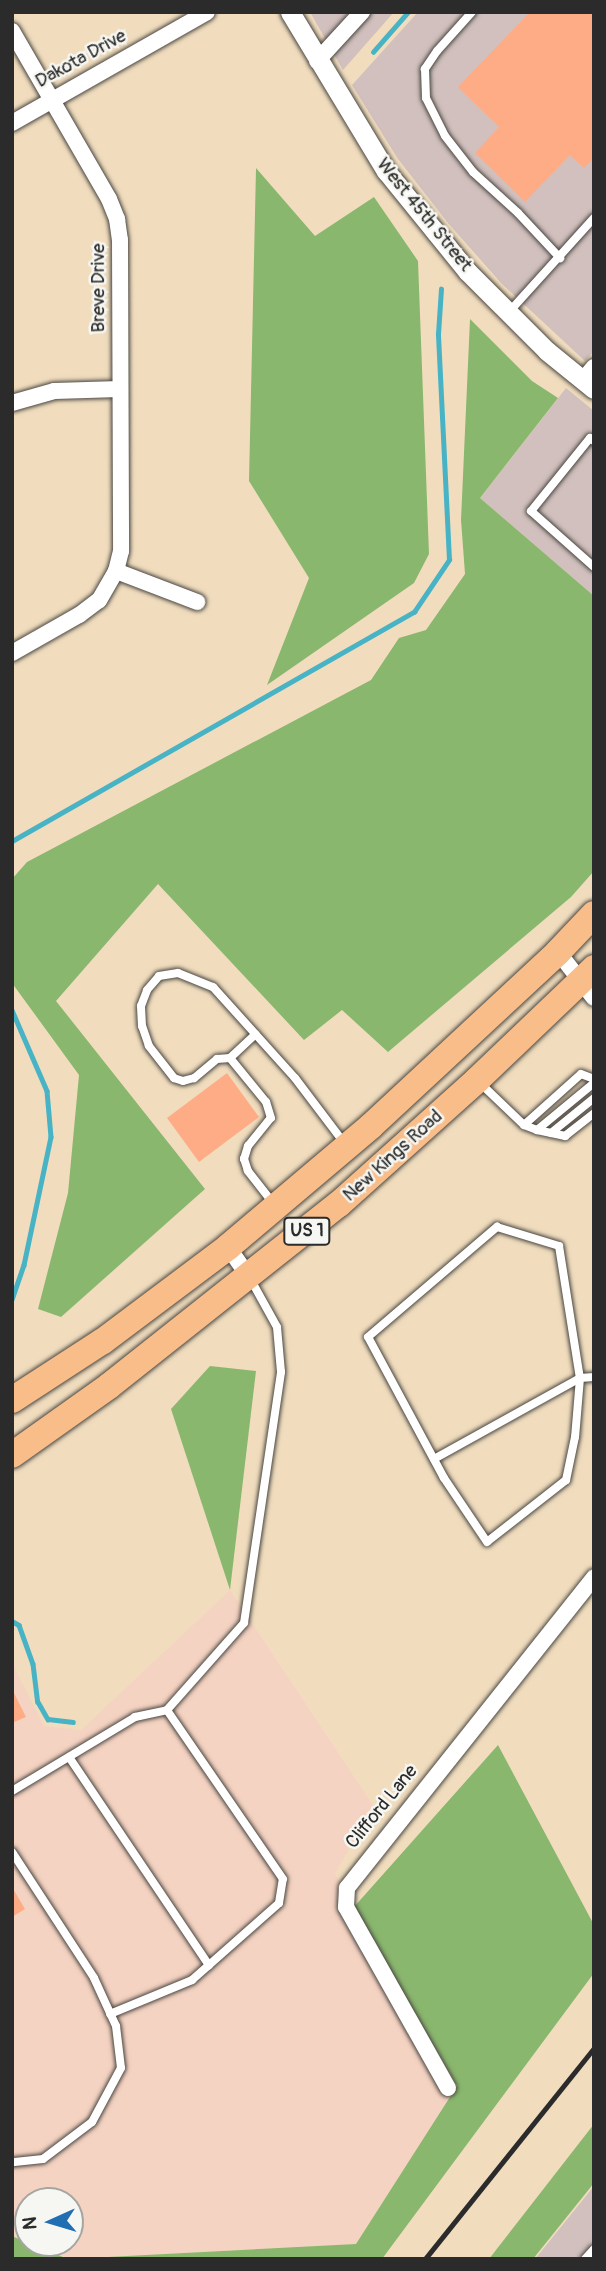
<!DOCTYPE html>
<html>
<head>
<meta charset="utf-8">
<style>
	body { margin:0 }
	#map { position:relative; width:606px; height:2271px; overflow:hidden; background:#f1ddbe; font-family:Pangolin,sans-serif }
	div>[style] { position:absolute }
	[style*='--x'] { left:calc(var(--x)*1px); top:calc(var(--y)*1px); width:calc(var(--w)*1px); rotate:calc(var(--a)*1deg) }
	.built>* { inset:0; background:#f5d3c2 }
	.industrial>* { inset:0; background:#d1c0bd }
	.forest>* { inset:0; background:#8ab76e }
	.stream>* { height:4.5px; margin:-2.25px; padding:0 2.25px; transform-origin:2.25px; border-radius:2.25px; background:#48b3c5 }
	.building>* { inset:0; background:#feac86 }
	.roads { filter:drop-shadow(0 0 2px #494641) drop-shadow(0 0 2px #494641) }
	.service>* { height:8px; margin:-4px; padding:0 4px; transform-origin:4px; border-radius:4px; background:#fff }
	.minor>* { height:16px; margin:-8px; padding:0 8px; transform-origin:8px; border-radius:8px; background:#fff }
	.tertiary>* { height:19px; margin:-9.5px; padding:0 9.5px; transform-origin:9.5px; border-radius:9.5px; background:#fff }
	.trunk>* { height:26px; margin:-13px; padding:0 13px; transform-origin:13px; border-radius:13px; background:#f8bd89 }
	.rail>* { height:4.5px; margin:-2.25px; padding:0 2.25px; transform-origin:2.25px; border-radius:2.25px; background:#2b2b2b }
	span { translate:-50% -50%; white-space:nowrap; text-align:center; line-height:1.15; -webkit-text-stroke:5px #f6f6f2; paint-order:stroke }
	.shield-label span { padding:2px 5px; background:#f6f6f2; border:2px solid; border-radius:5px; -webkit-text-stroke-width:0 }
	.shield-label { font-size:18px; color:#2b2b2b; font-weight:700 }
	.street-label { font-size:19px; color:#2b2b2b }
	.frame { position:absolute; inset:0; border:14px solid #2b2b2b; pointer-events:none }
	.north { position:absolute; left:14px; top:2187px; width:70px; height:70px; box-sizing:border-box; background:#f6f6f2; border:2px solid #a5a5a2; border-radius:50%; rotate:266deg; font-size:19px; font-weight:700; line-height:28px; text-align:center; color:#2b2b2b }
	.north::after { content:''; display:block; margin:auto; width:24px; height:32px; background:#1f6fb2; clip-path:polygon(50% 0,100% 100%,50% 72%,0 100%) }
</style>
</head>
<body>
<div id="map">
	<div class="built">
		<div style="clip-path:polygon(230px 1590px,373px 1805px,335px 1874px,457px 2086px,356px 2244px,68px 2259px,29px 2243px,70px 2243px,70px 2201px,28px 2201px,28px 2243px,12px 2236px,12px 1663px,44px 1726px,81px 1730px)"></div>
	</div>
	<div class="industrial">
		<div style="clip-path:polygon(310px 12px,394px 12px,343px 70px)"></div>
		<div style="clip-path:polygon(418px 12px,594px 12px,594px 351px,585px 361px,502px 284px,448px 223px,398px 159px,352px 85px)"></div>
		<div style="clip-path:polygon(566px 388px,594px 411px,594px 596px,480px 498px)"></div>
		<div style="clip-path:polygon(594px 2186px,594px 2259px,535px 2259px)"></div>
	</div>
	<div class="forest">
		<div style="clip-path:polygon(256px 168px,315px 236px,374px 197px,418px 261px,429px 554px,414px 583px,267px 685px,309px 578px,249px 481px)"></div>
		<div style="clip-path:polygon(470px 319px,532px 381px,558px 398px,480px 498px,594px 596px,594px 871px,571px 897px,388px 1052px,342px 1010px,304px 1040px,158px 884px,56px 1001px,205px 1189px,61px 1317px,38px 1309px,68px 1193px,79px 1075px,12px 983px,12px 879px,27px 862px,371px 680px,399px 638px,426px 630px,465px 574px,461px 520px)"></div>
		<div style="clip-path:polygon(210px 1366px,256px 1371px,230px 1590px,171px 1409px)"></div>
		<div style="clip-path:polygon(498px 1745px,594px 1925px,594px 1973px,382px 2259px,69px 2259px,356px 2244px,457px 2086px,354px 1907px)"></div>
		<div style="clip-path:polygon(594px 2124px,594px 2183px,533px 2259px,489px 2259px)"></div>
		<div style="clip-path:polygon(12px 2236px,28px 2243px,68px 2259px,12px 2259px)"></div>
	</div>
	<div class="stream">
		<div style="--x:373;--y:52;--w:53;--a:-48.8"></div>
		<div style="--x:12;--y:841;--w:463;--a:-29.7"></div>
		<div style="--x:414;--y:612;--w:63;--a:-56.1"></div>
		<div style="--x:449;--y:560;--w:226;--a:-92.8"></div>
		<div style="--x:438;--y:334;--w:45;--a:-86.2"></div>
		<div style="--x:12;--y:1010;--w:88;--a:66.6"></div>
		<div style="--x:47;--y:1091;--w:46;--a:85"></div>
		<div style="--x:51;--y:1137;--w:131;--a:101.9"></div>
		<div style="--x:24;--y:1265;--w:36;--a:109"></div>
		<div style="--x:12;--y:1621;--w:8;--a:30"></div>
		<div style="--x:19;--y:1625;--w:41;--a:70.3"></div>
		<div style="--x:33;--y:1664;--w:38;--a:83"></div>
		<div style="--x:38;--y:1702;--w:20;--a:60"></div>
		<div style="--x:48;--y:1719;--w:25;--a:7"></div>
	</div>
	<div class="building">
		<div style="clip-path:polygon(530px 12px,594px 14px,594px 158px,584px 168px,570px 155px,525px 202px,475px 153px,499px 127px,458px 87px)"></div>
		<div style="clip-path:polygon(227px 1073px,259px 1117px,199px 1162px,167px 1118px)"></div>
		<div style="clip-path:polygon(12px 1689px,26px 1717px,12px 1723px)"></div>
		<div style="clip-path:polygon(12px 1887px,25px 1909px,12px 1917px)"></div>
	</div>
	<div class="roads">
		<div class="service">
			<div style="--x:472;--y:12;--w:52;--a:131.9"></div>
			<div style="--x:437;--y:51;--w:22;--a:124"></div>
			<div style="--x:425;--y:69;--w:29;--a:88"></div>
			<div style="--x:426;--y:98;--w:42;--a:63.4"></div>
			<div style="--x:445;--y:136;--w:46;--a:52.1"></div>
			<div style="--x:473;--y:172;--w:61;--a:42.3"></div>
			<div style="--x:518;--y:213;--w:62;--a:47"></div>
			<div style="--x:509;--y:312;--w:127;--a:-47.9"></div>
			<div style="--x:594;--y:441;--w:5;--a:-143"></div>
			<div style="--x:590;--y:438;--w:94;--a:128.9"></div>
			<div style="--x:531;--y:511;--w:84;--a:41.6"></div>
			<div style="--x:230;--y:1058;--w:35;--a:-43"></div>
			<div style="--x:479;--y:1082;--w:62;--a:43.7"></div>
			<div style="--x:524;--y:1125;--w:14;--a:21"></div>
			<div style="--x:537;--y:1130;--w:29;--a:12"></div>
			<div style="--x:565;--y:1136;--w:37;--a:-38"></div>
			<div style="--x:524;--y:1125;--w:76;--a:-41.8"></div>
			<div style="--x:581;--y:1074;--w:14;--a:21"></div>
			<div style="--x:537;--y:1130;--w:74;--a:-39.5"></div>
			<div style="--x:551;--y:1133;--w:55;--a:-39.1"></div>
			<div style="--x:273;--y:1203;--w:41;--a:-128"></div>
			<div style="--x:248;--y:1171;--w:13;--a:-108"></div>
			<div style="--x:244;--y:1159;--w:14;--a:-73"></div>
			<div style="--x:248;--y:1146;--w:36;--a:-51"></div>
			<div style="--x:271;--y:1118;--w:17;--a:-107"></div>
			<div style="--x:266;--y:1102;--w:57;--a:-129.3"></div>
			<div style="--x:230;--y:1058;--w:13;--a:176"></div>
			<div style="--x:217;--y:1059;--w:30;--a:140"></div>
			<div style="--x:194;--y:1078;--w:11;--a:165"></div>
			<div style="--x:183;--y:1081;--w:9;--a:-162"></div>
			<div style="--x:174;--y:1078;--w:41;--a:-128"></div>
			<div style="--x:149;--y:1046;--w:21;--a:-109"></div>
			<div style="--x:142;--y:1026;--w:20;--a:-93"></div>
			<div style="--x:141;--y:1006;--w:17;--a:-69"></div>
			<div style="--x:147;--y:990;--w:18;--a:-49"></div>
			<div style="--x:159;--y:976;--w:19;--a:-9"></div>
			<div style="--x:178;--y:973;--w:38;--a:22"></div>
			<div style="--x:213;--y:987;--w:122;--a:48"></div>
			<div style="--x:295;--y:1078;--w:83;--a:52.9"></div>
			<div style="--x:497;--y:1227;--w:65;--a:17"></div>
			<div style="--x:559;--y:1246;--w:134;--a:81"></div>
			<div style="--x:580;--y:1378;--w:59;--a:94.8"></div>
			<div style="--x:575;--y:1437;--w:44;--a:101.8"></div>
			<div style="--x:566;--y:1480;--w:100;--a:141.9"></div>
			<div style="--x:487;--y:1542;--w:77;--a:-123.9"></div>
			<div style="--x:444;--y:1478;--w:160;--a:-118.3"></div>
			<div style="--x:368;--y:1337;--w:170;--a:-40.5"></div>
			<div style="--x:434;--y:1459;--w:167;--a:-29"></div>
			<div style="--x:580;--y:1378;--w:14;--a:-4"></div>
			<div style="--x:69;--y:1757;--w:251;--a:56.1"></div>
			<div style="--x:12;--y:1791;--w:144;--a:-31"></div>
			<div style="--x:135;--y:1717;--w:33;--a:-12"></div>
			<div style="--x:167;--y:1710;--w:116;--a:-48.5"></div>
			<div style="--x:244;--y:1623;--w:254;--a:-81.6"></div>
			<div style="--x:281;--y:1372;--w:45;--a:-95.1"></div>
			<div style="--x:277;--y:1327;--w:54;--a:-119"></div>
			<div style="--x:12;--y:1852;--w:150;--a:56.9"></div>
			<div style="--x:94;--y:1978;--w:53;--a:65.4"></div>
			<div style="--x:116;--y:2026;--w:42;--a:83.2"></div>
			<div style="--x:121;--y:2068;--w:61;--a:118.2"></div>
			<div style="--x:92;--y:2122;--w:61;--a:142.9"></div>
			<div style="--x:43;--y:2159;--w:31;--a:174"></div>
			<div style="--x:110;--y:2014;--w:89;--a:-22.5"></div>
			<div style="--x:192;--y:1980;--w:116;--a:-41.5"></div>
			<div style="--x:279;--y:1903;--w:24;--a:-81"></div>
			<div style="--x:283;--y:1879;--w:205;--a:-124.5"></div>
			<div style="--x:585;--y:2259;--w:13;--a:-48"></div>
		</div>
		<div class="minor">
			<div style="--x:12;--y:31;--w:194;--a:60"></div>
			<div style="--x:109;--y:199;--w:22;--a:68"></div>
			<div style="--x:117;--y:219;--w:21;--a:82"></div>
			<div style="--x:120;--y:240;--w:311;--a:89.8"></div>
			<div style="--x:121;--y:551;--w:21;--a:104"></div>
			<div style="--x:116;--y:571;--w:34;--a:120"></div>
			<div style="--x:99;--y:600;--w:25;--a:143"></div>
			<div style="--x:79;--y:615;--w:77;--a:150.4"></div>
			<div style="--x:317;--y:61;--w:67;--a:-47.4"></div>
			<div style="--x:12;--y:123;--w:224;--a:-29.6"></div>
			<div style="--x:583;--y:380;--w:17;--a:-50"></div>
			<div style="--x:12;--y:403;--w:44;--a:-15.9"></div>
			<div style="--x:54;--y:391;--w:66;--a:-1.7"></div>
			<div style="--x:116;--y:571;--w:87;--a:20.9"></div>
			<div style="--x:558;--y:952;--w:58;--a:52"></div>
			<div style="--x:228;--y:1247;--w:38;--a:55"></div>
			<div style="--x:448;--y:2088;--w:208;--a:-119.4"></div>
			<div style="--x:346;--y:1907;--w:19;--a:-87"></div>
			<div style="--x:347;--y:1888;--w:397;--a:-51.5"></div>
		</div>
		<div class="tertiary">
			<div style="--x:290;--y:12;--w:186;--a:58.9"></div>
			<div style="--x:386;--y:171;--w:129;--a:51"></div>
			<div style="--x:467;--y:271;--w:113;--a:45"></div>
			<div style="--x:547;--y:351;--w:60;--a:39"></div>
		</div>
		<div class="trunk">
			<div style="--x:12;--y:1400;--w:108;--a:-33"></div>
			<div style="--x:103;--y:1341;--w:156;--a:-36.9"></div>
			<div style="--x:228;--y:1247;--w:187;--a:-40.2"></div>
			<div style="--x:371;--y:1126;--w:255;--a:-42.9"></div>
			<div style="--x:558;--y:952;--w:52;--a:-46.5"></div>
			<div style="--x:12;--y:1455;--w:119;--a:-35.4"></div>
			<div style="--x:109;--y:1386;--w:293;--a:-38.4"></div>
			<div style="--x:339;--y:1204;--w:186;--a:-41.9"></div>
			<div style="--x:477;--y:1080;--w:162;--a:-43.7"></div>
		</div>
	</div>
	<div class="rail">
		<div style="--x:425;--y:2259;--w:270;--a:-51.3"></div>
	</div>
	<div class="shield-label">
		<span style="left:307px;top:1231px">US 1</span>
	</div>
	<div class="street-label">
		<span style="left:81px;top:59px;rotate:-29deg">Dakota Drive</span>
		<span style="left:424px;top:215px;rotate:51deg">West 45th Street</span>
		<span style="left:99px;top:288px;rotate:-90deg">Breve Drive</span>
		<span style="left:393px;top:1156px;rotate:-42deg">New Kings Road</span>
		<span style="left:382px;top:1807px;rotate:-51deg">Clifford Lane</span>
	</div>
	<div class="frame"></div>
	<div class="north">N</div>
</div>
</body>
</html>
